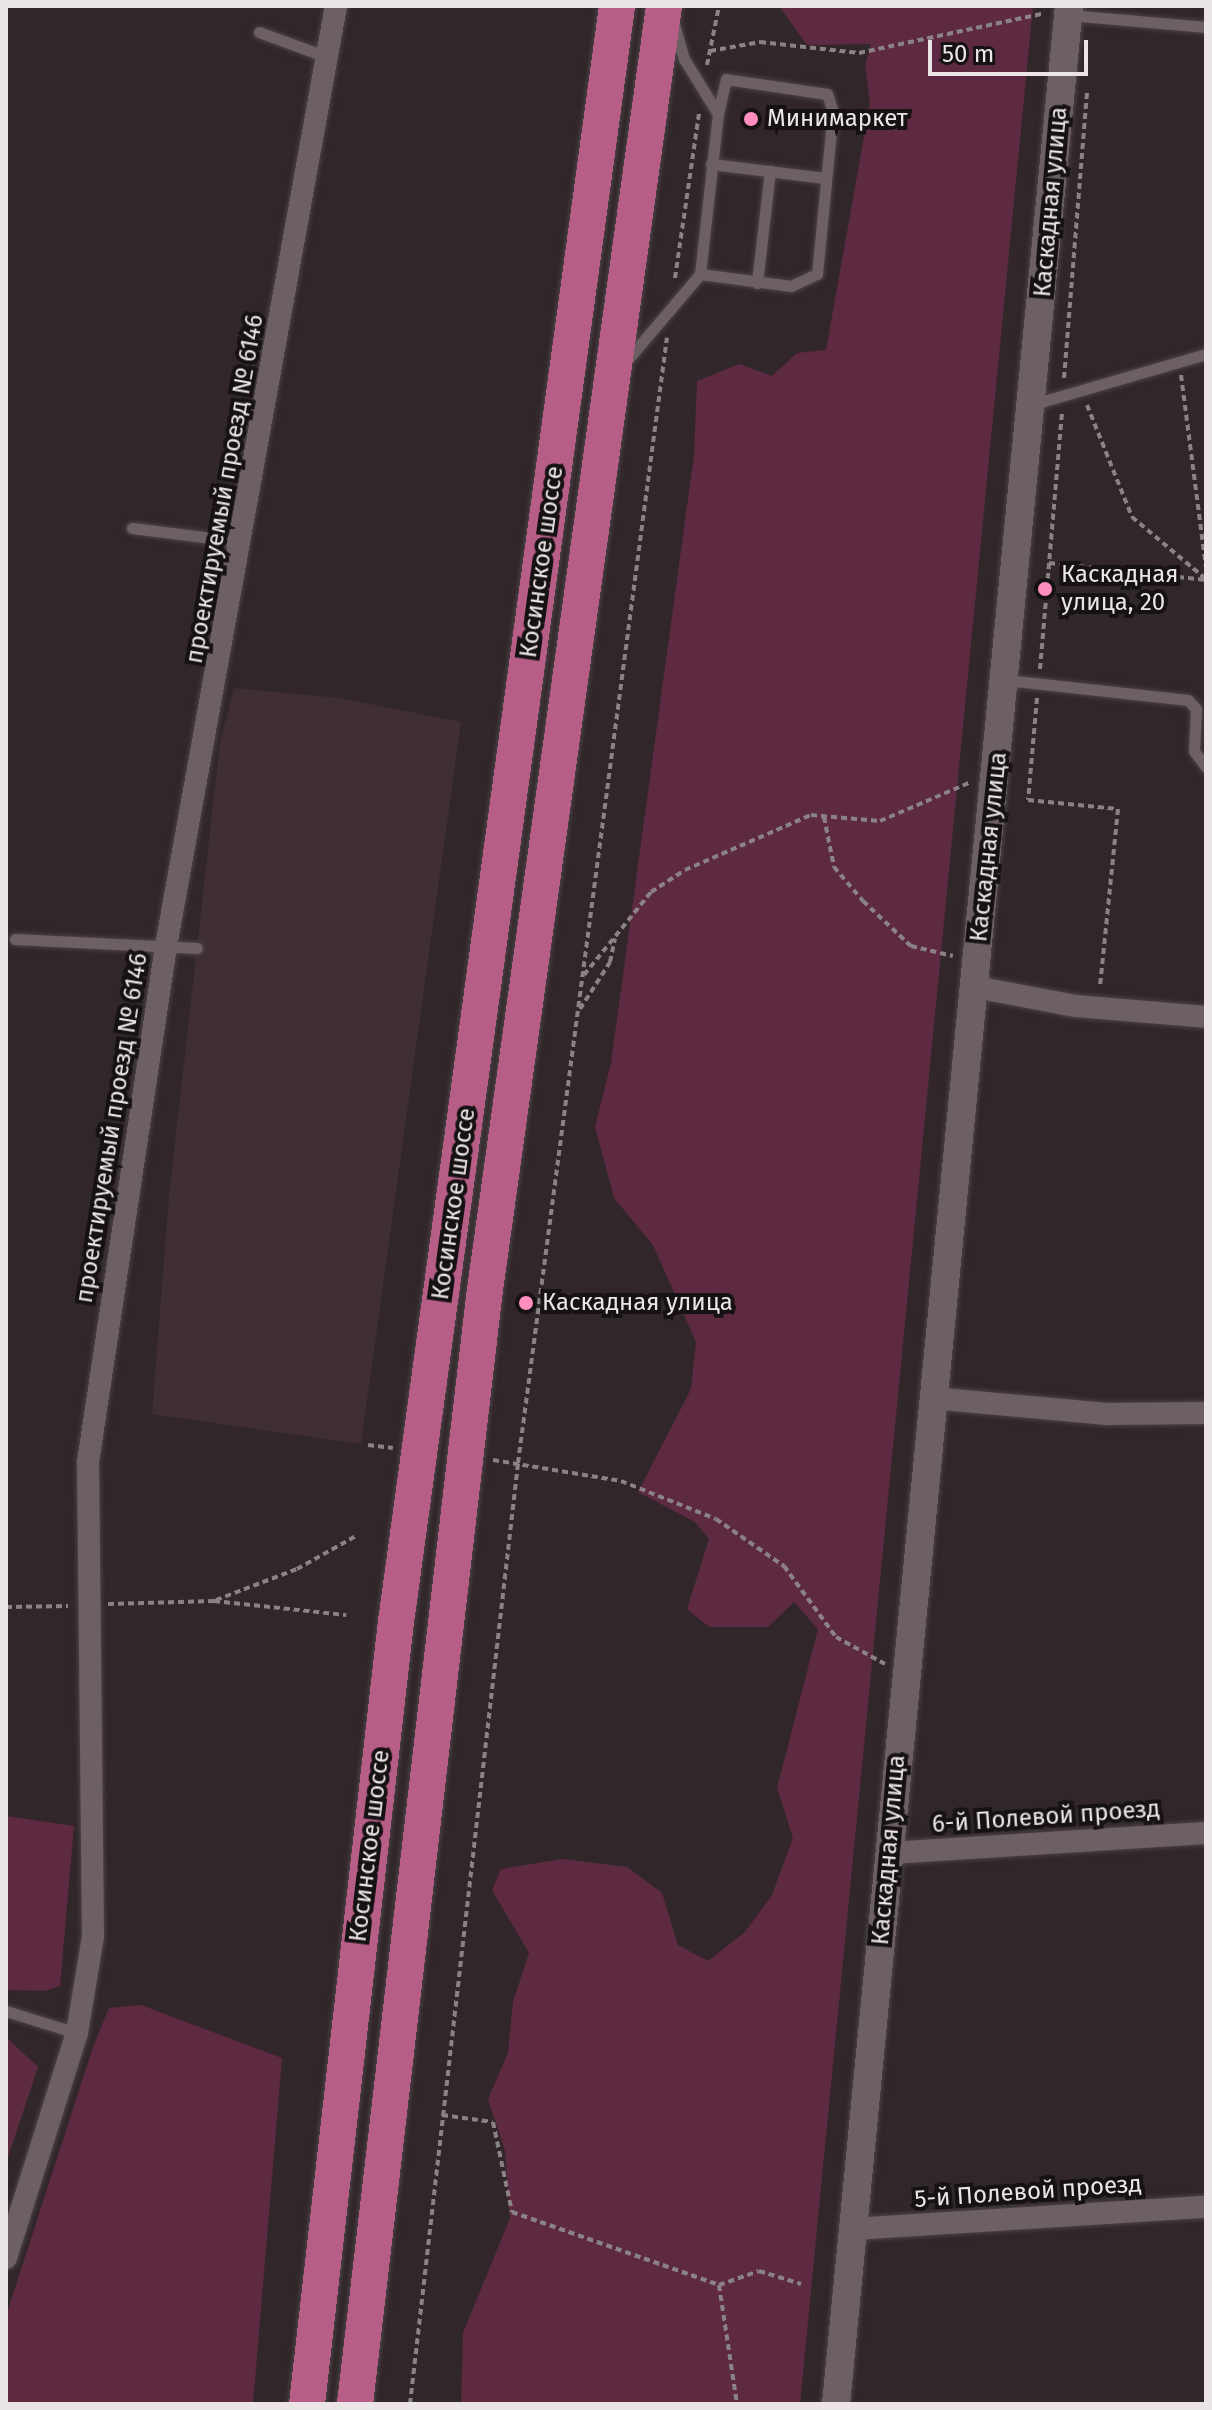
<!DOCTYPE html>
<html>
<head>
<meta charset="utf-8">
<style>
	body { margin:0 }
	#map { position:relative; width:1212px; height:2410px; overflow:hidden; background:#31272b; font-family:"Fira Sans",sans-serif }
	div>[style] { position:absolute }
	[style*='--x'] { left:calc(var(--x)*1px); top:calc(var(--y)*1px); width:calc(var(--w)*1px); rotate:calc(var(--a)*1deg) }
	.built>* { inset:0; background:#3f2e35 }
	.green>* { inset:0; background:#5e2a41 }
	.path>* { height:4px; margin-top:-2px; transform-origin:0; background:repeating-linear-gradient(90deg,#8b8285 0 6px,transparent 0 10px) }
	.roads { filter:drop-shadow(0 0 2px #4c4346) drop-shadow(0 0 2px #4c4346) }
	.service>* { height:11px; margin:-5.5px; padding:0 5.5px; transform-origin:5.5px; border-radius:5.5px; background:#6c6064 }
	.minor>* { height:22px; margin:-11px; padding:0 11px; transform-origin:11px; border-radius:11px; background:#6c6064 }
	.tertiary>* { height:28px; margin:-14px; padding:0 14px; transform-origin:14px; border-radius:14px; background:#6c6064 }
	.trunk>* { height:36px; margin:-18px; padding:0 18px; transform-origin:18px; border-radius:18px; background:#b65e86 }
	.dots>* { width:22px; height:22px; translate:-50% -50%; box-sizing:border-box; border:4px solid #161113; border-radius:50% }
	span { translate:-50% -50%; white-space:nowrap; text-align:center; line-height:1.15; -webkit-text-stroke:8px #161113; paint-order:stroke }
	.poi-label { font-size:24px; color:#ece5e7 }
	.left { translate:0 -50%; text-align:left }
	.street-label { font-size:24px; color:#ece5e7 }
	.frame { position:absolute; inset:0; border:8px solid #ece5e7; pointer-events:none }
	.scale { position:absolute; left:928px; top:40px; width:160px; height:36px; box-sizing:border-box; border:4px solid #ece5e7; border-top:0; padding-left:10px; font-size:24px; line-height:28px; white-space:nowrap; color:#ece5e7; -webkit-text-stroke:6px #161113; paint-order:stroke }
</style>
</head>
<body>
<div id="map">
	<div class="built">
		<div style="clip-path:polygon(234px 688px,340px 698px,461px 722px,361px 1444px,152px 1414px,169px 1196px,220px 743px)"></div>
	</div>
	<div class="green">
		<div style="clip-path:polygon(779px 6px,1033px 6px,800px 2404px,461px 2404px,463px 2333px,510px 2218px,505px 2151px,488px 2099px,508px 2053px,513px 2002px,529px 1953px,492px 1890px,501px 1869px,563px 1859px,627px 1867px,662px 1893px,678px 1945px,708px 1961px,745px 1932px,772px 1895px,793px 1838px,777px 1788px,818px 1629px,794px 1602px,768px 1627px,709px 1627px,687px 1609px,709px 1539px,695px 1522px,638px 1492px,691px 1389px,696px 1342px,653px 1245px,614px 1198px,595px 1127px,611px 1063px,694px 455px,697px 381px,739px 364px,772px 376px,797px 353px,826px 350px,870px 103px,865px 65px,871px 44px,807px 45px)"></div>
		<div style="clip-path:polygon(6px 1816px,74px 1826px,60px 1986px,45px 1991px,6px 1990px)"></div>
		<div style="clip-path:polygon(141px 2005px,282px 2058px,253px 2404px,6px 2404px,6px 2316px,93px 2047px,109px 2008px)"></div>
		<div style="clip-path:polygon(6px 2037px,38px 2067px,6px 2163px)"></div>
	</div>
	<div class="path">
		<div style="--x:710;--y:51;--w:51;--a:-10.2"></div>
		<div style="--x:760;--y:42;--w:100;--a:6.3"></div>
		<div style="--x:859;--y:53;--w:190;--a:-12.1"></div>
		<div style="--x:707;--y:65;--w:60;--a:-78.5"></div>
		<div style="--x:675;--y:278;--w:167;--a:-81.7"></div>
		<div style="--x:1181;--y:375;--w:194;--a:82.6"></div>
		<div style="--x:1064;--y:378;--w:287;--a:-85.4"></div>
		<div style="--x:1087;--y:405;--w:121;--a:68.1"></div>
		<div style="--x:1132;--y:517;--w:97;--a:40"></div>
		<div style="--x:1049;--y:563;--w:158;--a:6.2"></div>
		<div style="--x:1040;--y:669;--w:259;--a:-85.1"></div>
		<div style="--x:1037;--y:698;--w:102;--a:95"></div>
		<div style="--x:1028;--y:800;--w:90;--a:5.7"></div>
		<div style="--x:1118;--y:809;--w:178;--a:95.8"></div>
		<div style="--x:824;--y:817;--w:51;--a:78.7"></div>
		<div style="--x:834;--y:867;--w:45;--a:49.5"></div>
		<div style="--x:863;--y:901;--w:66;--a:43.2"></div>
		<div style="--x:911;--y:946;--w:43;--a:13.4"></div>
		<div style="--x:584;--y:975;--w:107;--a:-51.1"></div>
		<div style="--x:651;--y:892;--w:40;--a:-32.9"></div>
		<div style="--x:685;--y:870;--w:137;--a:-23.6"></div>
		<div style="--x:811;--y:815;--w:69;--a:5"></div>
		<div style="--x:880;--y:821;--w:99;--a:-23.2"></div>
		<div style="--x:580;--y:1009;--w:56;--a:-57.4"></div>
		<div style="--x:610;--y:962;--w:24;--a:-78"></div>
		<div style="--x:368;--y:1445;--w:25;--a:7"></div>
		<div style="--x:493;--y:1460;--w:130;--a:9.3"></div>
		<div style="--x:621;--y:1481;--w:102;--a:21.8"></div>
		<div style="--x:716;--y:1519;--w:83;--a:34.7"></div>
		<div style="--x:784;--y:1566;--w:88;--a:53.8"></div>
		<div style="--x:836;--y:1637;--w:56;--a:28.9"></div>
		<div style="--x:216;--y:1600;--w:87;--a:-20.9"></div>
		<div style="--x:297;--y:1569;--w:68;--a:-29.2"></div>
		<div style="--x:108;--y:1604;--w:106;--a:-1.6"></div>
		<div style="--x:214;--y:1601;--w:133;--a:6.1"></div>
		<div style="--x:6;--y:1607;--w:62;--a:-0.9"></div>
		<div style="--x:442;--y:2115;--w:51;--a:7.8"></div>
		<div style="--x:493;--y:2122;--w:92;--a:78.1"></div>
		<div style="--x:512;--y:2212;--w:219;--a:19.4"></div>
		<div style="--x:719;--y:2285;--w:42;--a:-19.3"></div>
		<div style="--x:759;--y:2271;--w:44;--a:17.2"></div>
		<div style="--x:719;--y:2285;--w:120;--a:81.4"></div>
		<div style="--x:410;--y:2404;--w:947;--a:-83.45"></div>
		<div style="--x:518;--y:1463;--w:1135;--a:-82.46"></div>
	</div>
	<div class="roads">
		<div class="service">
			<div style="--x:1069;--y:15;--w:138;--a:5"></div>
			<div style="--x:259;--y:32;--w:72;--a:20.2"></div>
			<div style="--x:711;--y:164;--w:115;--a:7"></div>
			<div style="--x:700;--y:274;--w:92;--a:7.5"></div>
			<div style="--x:791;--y:286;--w:29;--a:-25"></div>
			<div style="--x:817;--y:274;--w:163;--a:-84.4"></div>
			<div style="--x:833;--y:112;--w:19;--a:-108"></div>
			<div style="--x:827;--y:94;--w:102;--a:-171.6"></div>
			<div style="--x:726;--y:79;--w:36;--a:103"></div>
			<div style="--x:757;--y:283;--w:113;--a:-83.4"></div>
			<div style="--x:628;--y:359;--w:111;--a:-49.7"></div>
			<div style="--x:700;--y:274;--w:161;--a:-83.6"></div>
			<div style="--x:718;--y:114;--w:65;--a:-121.7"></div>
			<div style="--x:684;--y:59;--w:35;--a:-106"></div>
			<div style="--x:1034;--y:404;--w:179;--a:-16.2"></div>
			<div style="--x:132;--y:528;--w:112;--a:7.2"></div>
			<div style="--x:1006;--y:680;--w:183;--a:6.3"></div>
			<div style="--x:1188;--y:700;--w:12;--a:48"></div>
			<div style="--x:1196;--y:709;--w:42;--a:92.7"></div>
			<div style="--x:1194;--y:751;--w:20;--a:53"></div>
			<div style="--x:15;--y:939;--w:182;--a:2.8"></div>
			<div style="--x:6;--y:2011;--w:74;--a:17.2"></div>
		</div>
		<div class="minor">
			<div style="--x:975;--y:987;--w:103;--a:10.7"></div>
			<div style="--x:1076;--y:1006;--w:130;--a:4.8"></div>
			<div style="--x:931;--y:1398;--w:177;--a:5.2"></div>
			<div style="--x:1107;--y:1414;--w:99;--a:-0.6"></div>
			<div style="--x:889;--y:1853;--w:318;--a:-3.6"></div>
			<div style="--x:852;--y:2229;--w:355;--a:-3.6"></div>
			<div style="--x:6;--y:2258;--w:236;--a:-72.5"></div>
			<div style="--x:77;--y:2033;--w:98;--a:-80.6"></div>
			<div style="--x:93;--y:1936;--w:474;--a:-90.6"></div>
			<div style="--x:88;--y:1462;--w:522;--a:-81.4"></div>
			<div style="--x:166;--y:946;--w:955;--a:-79.75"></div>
		</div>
		<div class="tertiary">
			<div style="--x:836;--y:2404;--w:2409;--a:-84.45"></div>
		</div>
		<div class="trunk">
			<div style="--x:307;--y:2404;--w:787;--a:-83.51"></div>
			<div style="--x:396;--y:1622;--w:1631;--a:-82.21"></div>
			<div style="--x:355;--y:2404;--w:1114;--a:-83.35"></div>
			<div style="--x:484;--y:1297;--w:1303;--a:-82.06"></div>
		</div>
	</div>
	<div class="dots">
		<div style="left:751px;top:119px;background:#fe8ebe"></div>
		<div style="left:1045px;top:589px;background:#fe8ebe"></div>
		<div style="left:526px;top:1303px;background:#fe8ebe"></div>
	</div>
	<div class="poi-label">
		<span class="left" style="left:767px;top:119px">Минимаркет</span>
		<span class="left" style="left:1061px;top:589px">Каскадная<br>улица, 20</span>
		<span class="left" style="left:542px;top:1303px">Каскадная улица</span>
	</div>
	<div class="street-label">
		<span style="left:1051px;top:202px;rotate:-85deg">Каскадная улица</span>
		<span style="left:225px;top:489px;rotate:-80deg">проектируемый проезд № 6146</span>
		<span style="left:542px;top:562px;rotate:-82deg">Косинское шоссе</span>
		<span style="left:989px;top:847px;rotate:-84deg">Каскадная улица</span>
		<span style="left:112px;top:1128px;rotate:-81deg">проектируемый проезд № 6146</span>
		<span style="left:454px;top:1204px;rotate:-82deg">Косинское шоссе</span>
		<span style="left:1046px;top:1817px;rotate:-4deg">6-й Полевой проезд</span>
		<span style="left:370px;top:1846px;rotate:-83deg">Косинское шоссе</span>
		<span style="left:889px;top:1850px;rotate:-85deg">Каскадная улица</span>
		<span style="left:1028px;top:2192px;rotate:-4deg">5-й Полевой проезд</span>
	</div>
	<div class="frame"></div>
	<div class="scale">50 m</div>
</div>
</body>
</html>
